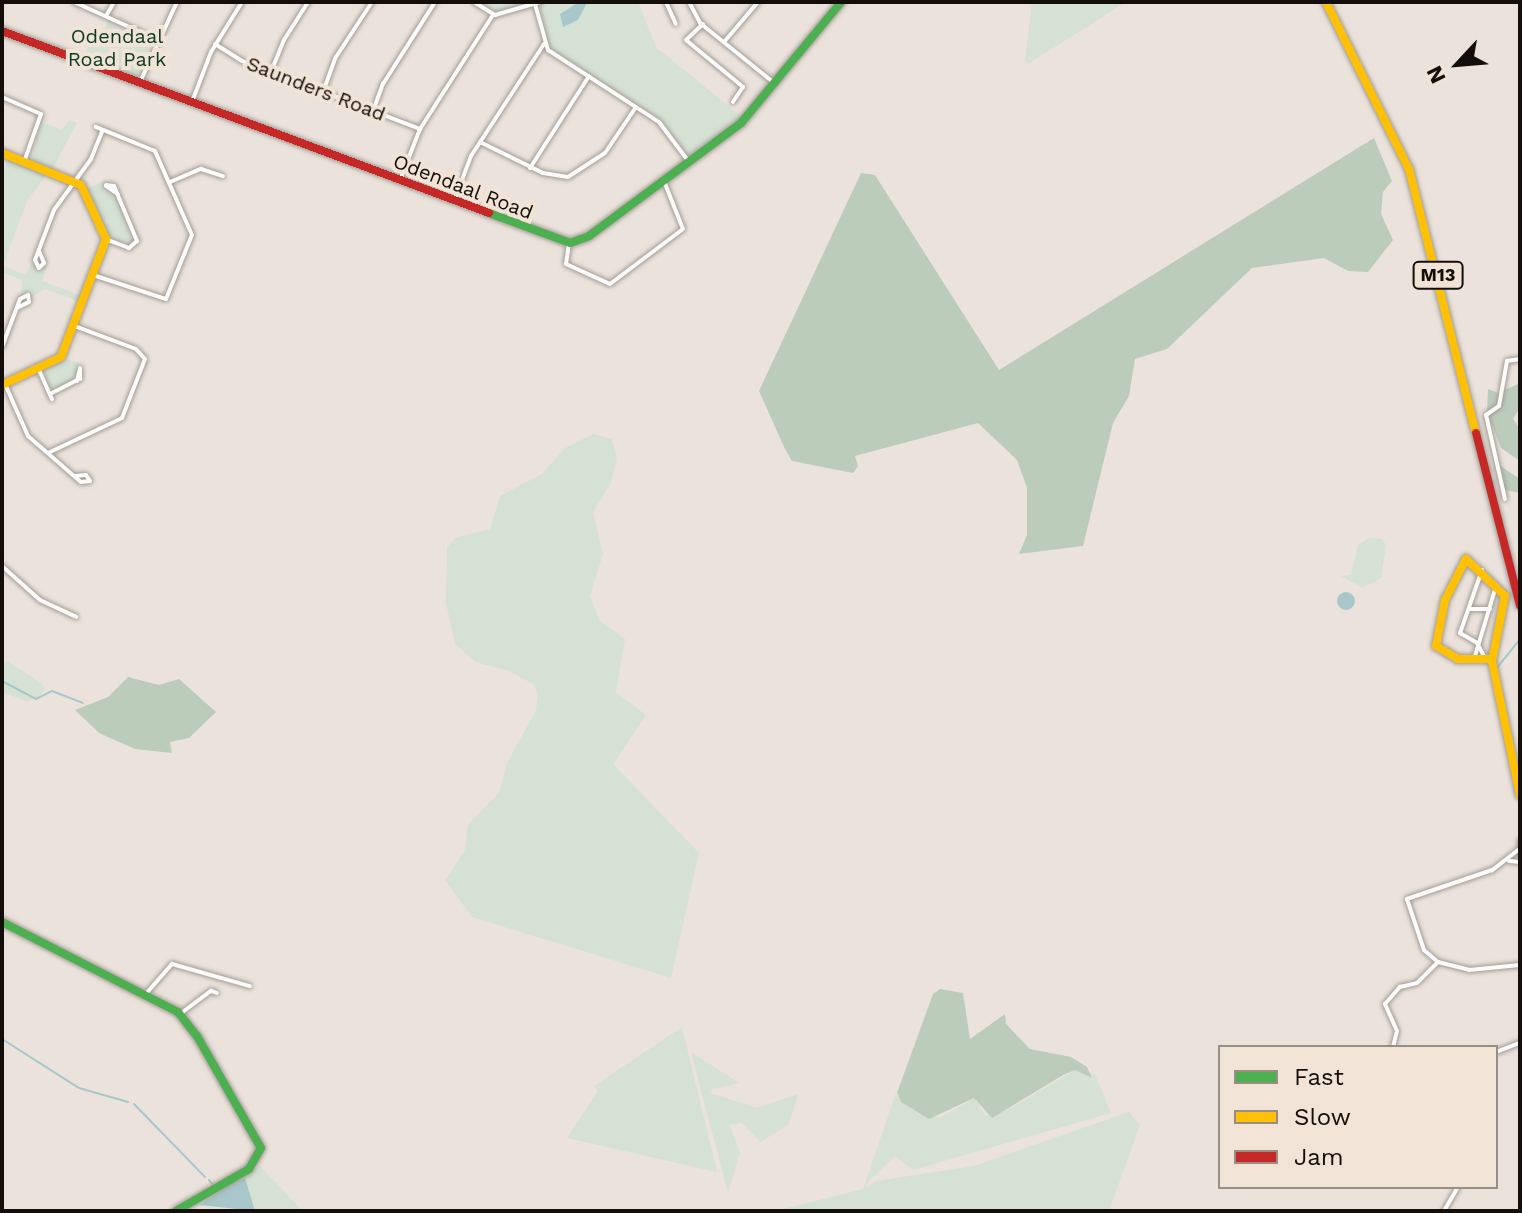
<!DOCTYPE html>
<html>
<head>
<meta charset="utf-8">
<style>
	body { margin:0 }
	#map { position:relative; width:1522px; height:1213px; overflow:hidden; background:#ebe3db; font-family:"Work Sans",sans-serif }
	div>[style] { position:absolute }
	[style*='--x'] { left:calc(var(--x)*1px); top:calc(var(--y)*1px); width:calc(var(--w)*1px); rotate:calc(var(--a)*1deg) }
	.green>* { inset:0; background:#d4e1d3 }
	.forest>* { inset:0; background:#bcb }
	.water>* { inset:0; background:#a7c7ca }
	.round { border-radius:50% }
	.stream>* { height:2px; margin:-1px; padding:0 1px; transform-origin:1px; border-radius:1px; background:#a7c7ca }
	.roads { filter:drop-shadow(0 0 2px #a29c96) drop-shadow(0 0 2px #a29c96) }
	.street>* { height:4px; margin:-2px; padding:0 2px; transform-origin:2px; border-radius:2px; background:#fcfbfa }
	.fast>* { height:8px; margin:-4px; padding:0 4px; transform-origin:4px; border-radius:4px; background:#4caf50 }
	.slow>* { height:8px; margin:-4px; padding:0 4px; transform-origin:4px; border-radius:4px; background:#ffc107 }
	.jam>* { height:8px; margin:-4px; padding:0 4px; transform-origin:4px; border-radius:4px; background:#c62828 }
	span { translate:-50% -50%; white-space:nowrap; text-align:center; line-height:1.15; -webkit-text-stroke:8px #f1e3d5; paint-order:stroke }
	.shield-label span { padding:2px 6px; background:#f1e3d5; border:2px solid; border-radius:6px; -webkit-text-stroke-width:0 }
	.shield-label { font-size:18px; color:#130e09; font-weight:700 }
	.park-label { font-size:20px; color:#0a3a22 }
	.street-label { font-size:20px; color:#130e09 }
	.frame { position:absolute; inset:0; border:4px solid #130e09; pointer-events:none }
	.legend { position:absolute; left:1218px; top:1045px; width:280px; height:144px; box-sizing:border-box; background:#f1e3d5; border:2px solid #988e83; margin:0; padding:10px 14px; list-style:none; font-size:24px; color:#130e09 }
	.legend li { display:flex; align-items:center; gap:16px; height:40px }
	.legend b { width:40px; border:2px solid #988e83 }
	.north { position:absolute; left:1418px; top:24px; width:80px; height:80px; -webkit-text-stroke:6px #f1e3d5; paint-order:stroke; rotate:244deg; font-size:22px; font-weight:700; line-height:32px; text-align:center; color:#130e09 }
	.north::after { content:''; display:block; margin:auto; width:28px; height:36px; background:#130e09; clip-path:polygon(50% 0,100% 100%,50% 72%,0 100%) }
</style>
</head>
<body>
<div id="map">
	<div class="green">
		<div style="clip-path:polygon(479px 2px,535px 2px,498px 12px)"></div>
		<div style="clip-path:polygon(544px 2px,638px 2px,656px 47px,743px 118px,688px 156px,661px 120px,549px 48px,539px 5px)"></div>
		<div style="clip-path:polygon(1032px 2px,1126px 2px,1028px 64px,1025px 60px)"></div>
		<div style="clip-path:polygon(108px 20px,152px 40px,137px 78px,84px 58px,95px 27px,104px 30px)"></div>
		<div style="clip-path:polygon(69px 120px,77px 123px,52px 170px,31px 162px,41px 122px,62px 130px)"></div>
		<div style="clip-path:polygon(7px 158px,48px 173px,27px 201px,3px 266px,26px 275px,31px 264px,47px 267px,42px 281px,82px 296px,80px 302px,45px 289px,32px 297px,21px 294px,22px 280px,2px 272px,2px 174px)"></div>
		<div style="clip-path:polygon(105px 180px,104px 191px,117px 198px,133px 244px,108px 238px,87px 189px)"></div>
		<div style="clip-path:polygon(63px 358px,82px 364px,73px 381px,52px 390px,44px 371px)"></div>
		<div style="clip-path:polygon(593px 434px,612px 439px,617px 459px,610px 485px,593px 512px,603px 554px,590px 596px,600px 621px,625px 639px,616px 692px,646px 715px,613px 764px,699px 853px,671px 978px,472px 917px,445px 880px,465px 850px,468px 825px,499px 793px,507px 763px,536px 710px,538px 694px,533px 684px,507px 670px,477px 663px,455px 644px,446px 603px,447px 547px,457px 537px,490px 529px,500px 496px,542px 474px,565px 448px)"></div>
		<div style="clip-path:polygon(1368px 538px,1382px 539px,1386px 545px,1381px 578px,1363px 588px,1341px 576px,1351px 575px,1358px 545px)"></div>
		<div style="clip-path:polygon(8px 661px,41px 683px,45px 689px,37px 698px,26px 701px,2px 692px,2px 664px)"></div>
		<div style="clip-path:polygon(682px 1027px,717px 1172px,567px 1138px,598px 1091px,594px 1086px)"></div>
		<div style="clip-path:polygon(691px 1052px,739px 1083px,712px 1089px,711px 1093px,757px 1108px,798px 1094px,789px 1124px,761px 1142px,742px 1123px,730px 1125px,740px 1153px,728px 1193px)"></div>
		<div style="clip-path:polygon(1075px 1070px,1095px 1074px,1111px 1113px,913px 1170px,895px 1156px,866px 1184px,867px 1188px,876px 1181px,974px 1166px,1129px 1112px,1140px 1125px,1109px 1211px,775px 1211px,863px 1189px,896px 1093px,901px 1102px,940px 1118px,974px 1098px,986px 1116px,1013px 1107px)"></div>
		<div style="clip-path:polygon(260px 1166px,303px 1211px,255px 1211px,244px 1178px,201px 1205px,229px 1211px,195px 1205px,193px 1202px)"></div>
	</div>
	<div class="forest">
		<div style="clip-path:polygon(1374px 138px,1392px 181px,1383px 192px,1381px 214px,1393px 240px,1368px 272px,1348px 271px,1324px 258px,1252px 268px,1167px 349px,1135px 359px,1129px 396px,1113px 423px,1083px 546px,1019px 554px,1027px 535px,1027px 488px,1017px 460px,978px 423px,855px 456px,858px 466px,853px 473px,792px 461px,785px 449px,759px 391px,861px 173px,875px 175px,999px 370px)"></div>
		<div style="clip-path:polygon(1520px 383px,1520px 408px,1513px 419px,1520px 429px,1520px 461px,1501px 448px,1487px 412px,1488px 389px,1498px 393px)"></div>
		<div style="clip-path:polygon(1499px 465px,1520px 479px,1520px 493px,1505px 490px)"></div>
		<div style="clip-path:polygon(128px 677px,159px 685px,179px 679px,216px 712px,189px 738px,170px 742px,172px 753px,135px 749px,99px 733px,75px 710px,108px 697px)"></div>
		<div style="clip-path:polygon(940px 989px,963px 993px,970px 1039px,1005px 1014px,1006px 1024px,1030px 1049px,1071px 1057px,1087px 1067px,1092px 1078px,1075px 1070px,1063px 1075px,992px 1118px,974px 1098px,929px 1119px,901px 1102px,897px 1093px,933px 994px)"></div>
	</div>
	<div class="water">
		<div style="clip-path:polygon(579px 2px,587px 3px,578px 20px,563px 27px,560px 14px)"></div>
		<div class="round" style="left:1337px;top:592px;width:18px;height:18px"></div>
		<div style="clip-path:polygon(245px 1178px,255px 1211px,200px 1205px,230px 1184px)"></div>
	</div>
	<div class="stream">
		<div style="--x:1496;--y:669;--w:38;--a:-51"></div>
		<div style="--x:2;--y:681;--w:38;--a:28"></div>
		<div style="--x:36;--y:699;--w:18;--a:-27"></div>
		<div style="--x:52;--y:691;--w:33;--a:21"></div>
		<div style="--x:2;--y:1039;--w:91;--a:32.5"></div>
		<div style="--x:79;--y:1088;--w:51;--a:15.9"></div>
		<div style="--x:134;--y:1104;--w:102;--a:45.8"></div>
		<div style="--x:209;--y:1180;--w:5;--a:53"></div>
	</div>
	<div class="roads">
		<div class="street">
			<div style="--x:74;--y:2;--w:90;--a:24.3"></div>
			<div style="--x:474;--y:2;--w:25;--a:32"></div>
			<div style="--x:495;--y:15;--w:47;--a:-16.1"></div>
			<div style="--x:666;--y:2;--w:24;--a:66"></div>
			<div style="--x:689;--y:2;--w:24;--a:62"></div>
			<div style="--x:700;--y:23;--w:95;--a:39"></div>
			<div style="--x:535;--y:4;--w:48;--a:74.2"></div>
			<div style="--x:548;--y:50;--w:132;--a:33"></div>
			<div style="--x:659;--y:122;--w:50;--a:53.1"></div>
			<div style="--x:106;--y:16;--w:16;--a:-60"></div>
			<div style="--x:703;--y:24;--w:23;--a:137"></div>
			<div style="--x:686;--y:40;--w:74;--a:39.5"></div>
			<div style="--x:743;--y:87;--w:18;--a:124"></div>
			<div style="--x:724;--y:42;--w:52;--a:-49.6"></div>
			<div style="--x:215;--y:44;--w:32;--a:32"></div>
			<div style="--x:242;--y:61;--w:191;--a:20.9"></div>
			<div style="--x:271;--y:72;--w:35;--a:-68"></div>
			<div style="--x:284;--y:40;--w:45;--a:-57.7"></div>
			<div style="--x:140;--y:82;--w:88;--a:-65.2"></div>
			<div style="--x:323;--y:92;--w:37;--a:-70"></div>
			<div style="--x:336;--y:57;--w:66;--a:-56.8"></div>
			<div style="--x:2;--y:97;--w:43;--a:23.6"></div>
			<div style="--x:41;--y:114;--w:51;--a:109.5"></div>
			<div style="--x:192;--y:102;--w:53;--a:-69.2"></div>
			<div style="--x:211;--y:52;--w:59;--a:-58.2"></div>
			<div style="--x:373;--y:111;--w:29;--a:-70"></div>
			<div style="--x:383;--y:84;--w:97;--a:-57.6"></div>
			<div style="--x:480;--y:142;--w:70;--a:26.2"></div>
			<div style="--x:543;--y:173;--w:25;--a:9"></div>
			<div style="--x:568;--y:177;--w:44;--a:-33"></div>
			<div style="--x:605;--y:153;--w:55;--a:-56"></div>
			<div style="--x:530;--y:168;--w:109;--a:-57.3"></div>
			<div style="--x:400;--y:180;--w:55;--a:-68.6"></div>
			<div style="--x:420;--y:129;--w:135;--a:-57.4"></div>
			<div style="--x:170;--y:182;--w:34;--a:-23"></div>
			<div style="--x:201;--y:169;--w:23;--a:18"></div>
			<div style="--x:106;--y:185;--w:8;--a:7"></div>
			<div style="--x:114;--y:186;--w:60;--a:67.3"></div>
			<div style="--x:137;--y:241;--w:11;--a:139"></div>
			<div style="--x:129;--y:248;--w:25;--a:-159"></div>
			<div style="--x:106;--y:186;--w:14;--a:34"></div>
			<div style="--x:454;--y:201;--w:48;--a:-69.3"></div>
			<div style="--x:471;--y:156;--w:134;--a:-56.9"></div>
			<div style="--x:569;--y:243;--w:21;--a:98"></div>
			<div style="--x:566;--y:264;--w:48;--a:24.4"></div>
			<div style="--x:610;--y:284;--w:91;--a:-37"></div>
			<div style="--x:683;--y:229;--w:52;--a:-111.6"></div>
			<div style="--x:39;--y:251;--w:13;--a:67"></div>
			<div style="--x:44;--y:263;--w:7;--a:135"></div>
			<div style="--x:39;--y:268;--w:9;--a:-117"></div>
			<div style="--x:35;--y:260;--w:53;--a:-69.2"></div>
			<div style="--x:54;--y:210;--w:63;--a:-54"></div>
			<div style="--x:91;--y:159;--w:31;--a:-68"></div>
			<div style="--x:93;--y:275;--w:77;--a:18.2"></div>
			<div style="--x:166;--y:299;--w:69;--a:-67.9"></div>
			<div style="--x:192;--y:235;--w:92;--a:-113.8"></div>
			<div style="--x:155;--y:151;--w:64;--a:-157.9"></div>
			<div style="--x:17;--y:308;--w:13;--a:-27"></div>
			<div style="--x:29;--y:302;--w:7;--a:-98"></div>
			<div style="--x:2;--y:347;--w:51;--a:-69.4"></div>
			<div style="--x:20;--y:299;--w:9;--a:-27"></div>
			<div style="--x:39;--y:370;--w:32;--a:66"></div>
			<div style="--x:77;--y:381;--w:13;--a:-77"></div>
			<div style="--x:5;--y:384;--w:57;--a:66.1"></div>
			<div style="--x:28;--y:436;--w:70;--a:41"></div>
			<div style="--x:81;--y:482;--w:9;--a:-6"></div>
			<div style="--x:50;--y:394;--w:34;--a:-27"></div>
			<div style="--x:80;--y:379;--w:11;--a:-90"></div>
			<div style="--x:48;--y:453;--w:82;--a:-25.3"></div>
			<div style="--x:122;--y:418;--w:63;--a:-68.7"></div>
			<div style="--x:145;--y:359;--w:13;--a:-132"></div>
			<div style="--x:136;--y:349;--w:66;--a:-159.6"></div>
			<div style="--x:75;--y:476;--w:11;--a:-5"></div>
			<div style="--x:86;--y:475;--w:7;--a:56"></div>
			<div style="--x:1505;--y:499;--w:86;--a:-102.7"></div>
			<div style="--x:1486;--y:415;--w:16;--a:-35"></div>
			<div style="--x:1499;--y:406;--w:46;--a:-79.9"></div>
			<div style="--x:1507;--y:361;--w:13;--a:-9"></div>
			<div style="--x:2;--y:566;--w:51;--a:41.8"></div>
			<div style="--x:40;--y:600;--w:40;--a:25"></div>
			<div style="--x:1482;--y:570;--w:67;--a:109.2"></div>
			<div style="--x:1460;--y:633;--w:20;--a:30"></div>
			<div style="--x:1477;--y:643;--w:15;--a:62"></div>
			<div style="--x:1469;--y:609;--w:21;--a:0"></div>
			<div style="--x:1475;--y:656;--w:73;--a:-73.3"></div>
			<div style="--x:1520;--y:840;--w:16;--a:90"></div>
			<div style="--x:1518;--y:850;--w:33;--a:142"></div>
			<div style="--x:1492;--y:870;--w:90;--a:161.2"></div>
			<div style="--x:1407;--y:899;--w:54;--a:71.6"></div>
			<div style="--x:1424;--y:950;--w:18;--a:41"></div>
			<div style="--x:1438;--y:962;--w:32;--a:14"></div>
			<div style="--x:1469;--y:970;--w:51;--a:-5.6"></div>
			<div style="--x:1509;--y:861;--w:11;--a:5"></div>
			<div style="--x:144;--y:996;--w:43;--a:-48.8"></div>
			<div style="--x:172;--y:964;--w:81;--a:15.8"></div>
			<div style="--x:180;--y:1014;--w:39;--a:-37"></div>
			<div style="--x:211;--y:991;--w:6;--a:18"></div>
			<div style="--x:1393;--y:1047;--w:16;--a:-76"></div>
			<div style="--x:1397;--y:1031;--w:30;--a:-114"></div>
			<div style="--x:1385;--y:1004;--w:23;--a:-49"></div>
			<div style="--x:1400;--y:987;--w:17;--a:-13"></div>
			<div style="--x:1417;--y:983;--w:30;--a:-45"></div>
			<div style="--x:1496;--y:1052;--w:26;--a:-21"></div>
			<div style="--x:1444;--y:1211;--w:28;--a:-60"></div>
		</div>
		<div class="fast">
			<div style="--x:489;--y:213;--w:86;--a:20.3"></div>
			<div style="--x:570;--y:243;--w:20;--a:-20"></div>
			<div style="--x:589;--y:236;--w:189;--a:-36.6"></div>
			<div style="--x:741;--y:123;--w:157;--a:-50.4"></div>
			<div style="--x:2;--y:922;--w:198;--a:27.1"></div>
			<div style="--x:178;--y:1012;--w:31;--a:52"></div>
			<div style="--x:197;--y:1036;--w:129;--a:60.3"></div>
			<div style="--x:261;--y:1148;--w:24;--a:120"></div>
			<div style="--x:249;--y:1169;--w:84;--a:150.1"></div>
		</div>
		<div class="slow">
			<div style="--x:1326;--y:2;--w:186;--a:63.6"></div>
			<div style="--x:1409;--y:169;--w:272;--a:75.8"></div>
			<div style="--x:2;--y:153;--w:85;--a:22.1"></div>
			<div style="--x:81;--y:185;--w:60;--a:65.2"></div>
			<div style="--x:106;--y:239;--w:126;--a:110.9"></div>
			<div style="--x:61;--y:357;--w:65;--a:154.6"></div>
			<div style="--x:1492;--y:659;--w:34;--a:180"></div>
			<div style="--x:1458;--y:659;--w:26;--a:-149"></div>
			<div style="--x:1436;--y:646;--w:47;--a:-78.9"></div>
			<div style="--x:1445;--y:600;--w:46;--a:-62.9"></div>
			<div style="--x:1466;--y:559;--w:54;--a:43.5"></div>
			<div style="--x:1505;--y:596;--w:66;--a:101.3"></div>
			<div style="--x:1492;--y:661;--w:137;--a:78.2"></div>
		</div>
		<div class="jam">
			<div style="--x:2;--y:31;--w:520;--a:20.49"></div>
			<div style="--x:1476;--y:433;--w:178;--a:75.7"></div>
		</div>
	</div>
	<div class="shield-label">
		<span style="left:1438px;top:275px">M13</span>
	</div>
	<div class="park-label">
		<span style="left:117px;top:48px">Odendaal<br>Road Park</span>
	</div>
	<div class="street-label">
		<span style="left:316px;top:89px;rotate:21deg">Saunders Road</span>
		<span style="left:463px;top:187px;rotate:21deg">Odendaal Road</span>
	</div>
	<div class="frame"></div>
	<ul class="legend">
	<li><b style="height:10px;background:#4caf50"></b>Fast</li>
	<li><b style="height:10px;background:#ffc107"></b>Slow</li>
	<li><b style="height:10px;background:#c62828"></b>Jam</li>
	</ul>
	<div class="north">N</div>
</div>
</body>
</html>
